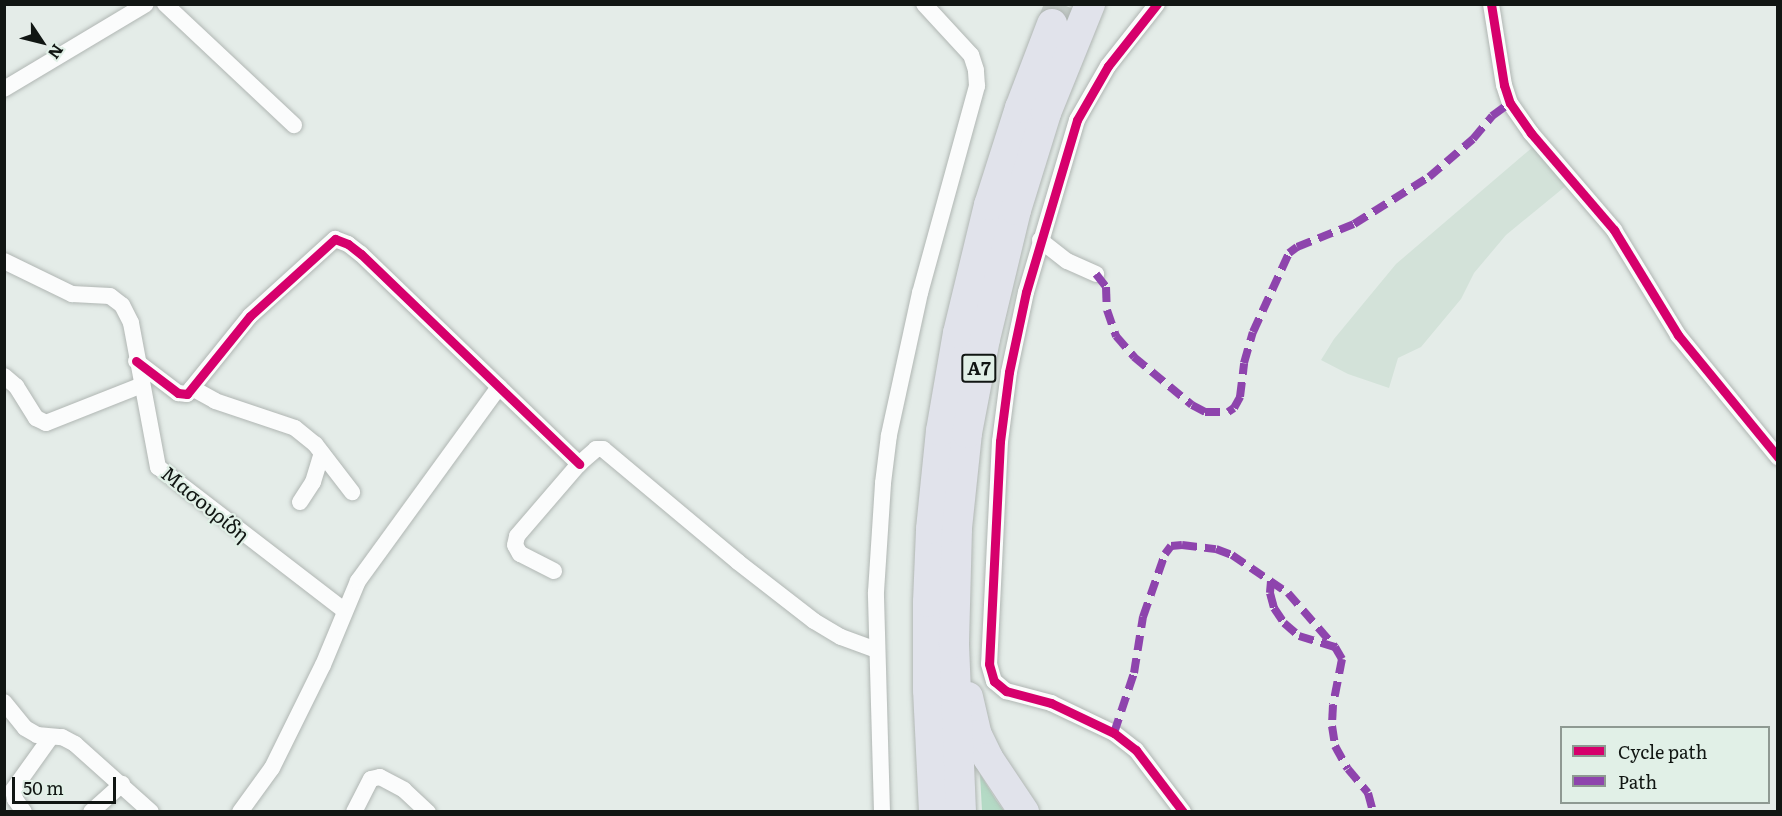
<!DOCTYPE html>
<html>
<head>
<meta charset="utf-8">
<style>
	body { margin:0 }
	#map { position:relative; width:1782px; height:816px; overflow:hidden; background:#e4ece8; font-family:Literata,serif }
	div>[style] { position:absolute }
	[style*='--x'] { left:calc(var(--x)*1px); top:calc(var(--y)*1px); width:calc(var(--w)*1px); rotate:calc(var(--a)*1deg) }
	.built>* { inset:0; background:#d3e2d9 }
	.green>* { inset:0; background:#b4dac5 }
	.motorway-tunnel>* { height:30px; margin-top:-15px; transform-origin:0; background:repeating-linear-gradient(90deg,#c4ccc8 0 30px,transparent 0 45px) }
	.roads { filter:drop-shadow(0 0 2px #b0b6b3) drop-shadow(0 0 2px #b0b6b3) }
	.minor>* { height:16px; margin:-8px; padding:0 8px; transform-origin:8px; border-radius:8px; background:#fbfcfc }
	.motorway>* { height:30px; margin:-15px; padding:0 15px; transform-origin:15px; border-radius:15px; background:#e1e3eb }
	.quiet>* { height:8px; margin-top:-4px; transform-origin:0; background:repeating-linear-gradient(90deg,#8e44ad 0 15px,transparent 0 23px) }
	.cycleway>* { height:9px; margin:-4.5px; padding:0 4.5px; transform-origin:4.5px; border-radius:4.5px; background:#d6006c }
	span { translate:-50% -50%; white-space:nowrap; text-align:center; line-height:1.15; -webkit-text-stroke:4.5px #e1f0e7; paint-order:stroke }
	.shield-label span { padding:2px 4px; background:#e1f0e7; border:2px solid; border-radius:4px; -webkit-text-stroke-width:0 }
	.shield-label { font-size:18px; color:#111613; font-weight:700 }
	.street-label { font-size:20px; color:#111613 }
	.frame { position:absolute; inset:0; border:6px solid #111613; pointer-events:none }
	.legend { position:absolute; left:1560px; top:726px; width:210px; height:78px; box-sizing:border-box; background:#e1f0e7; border:2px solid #8e9992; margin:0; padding:8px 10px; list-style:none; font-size:18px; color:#111613 }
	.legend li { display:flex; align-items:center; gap:12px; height:30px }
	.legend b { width:30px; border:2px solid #8e9992 }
	.north { position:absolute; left:12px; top:12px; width:60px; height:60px; -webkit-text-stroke:4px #e1f0e7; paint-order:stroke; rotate:125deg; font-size:16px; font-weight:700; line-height:24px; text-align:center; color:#111613 }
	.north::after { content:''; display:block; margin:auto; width:21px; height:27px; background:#111613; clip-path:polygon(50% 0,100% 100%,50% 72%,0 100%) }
	.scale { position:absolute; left:12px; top:777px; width:104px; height:27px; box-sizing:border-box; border:3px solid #111613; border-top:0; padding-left:8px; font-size:18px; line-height:21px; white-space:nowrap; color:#111613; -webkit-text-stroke:4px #e1f0e7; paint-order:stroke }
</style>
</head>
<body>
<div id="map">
	<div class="built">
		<div style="clip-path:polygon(1534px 146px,1567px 185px,1506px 235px,1474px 273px,1461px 299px,1421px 347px,1398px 358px,1389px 388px,1348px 374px,1321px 360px,1334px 339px,1396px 264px)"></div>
	</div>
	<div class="green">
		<div style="clip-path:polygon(980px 774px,996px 800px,1004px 811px,982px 811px)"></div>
	</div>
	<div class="motorway-tunnel">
		<div style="--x:1052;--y:24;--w:22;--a:-68"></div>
	</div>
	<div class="roads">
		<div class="minor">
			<div style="--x:165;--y:4;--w:177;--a:43.2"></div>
			<div style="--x:1157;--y:4;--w:79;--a:128.3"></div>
			<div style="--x:1108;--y:66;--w:62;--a:119.9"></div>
			<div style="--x:1077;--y:120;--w:179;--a:106.5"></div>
			<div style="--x:1026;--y:292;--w:82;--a:102"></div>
			<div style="--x:1009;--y:372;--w:70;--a:97.4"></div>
			<div style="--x:1000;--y:441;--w:223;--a:92.8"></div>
			<div style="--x:989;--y:664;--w:18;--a:74"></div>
			<div style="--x:994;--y:681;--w:16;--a:40"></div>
			<div style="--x:1006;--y:691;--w:47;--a:14.9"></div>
			<div style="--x:1051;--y:703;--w:70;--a:25.5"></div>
			<div style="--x:1114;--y:733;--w:28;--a:38"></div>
			<div style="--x:1136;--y:750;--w:78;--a:52.8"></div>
			<div style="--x:1491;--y:4;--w:82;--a:80.9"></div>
			<div style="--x:1504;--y:85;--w:19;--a:72"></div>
			<div style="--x:1510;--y:103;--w:37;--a:55"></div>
			<div style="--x:1531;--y:133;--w:128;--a:49.4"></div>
			<div style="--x:1614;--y:230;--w:123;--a:58.6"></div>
			<div style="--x:1678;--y:335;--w:158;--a:50.7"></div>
			<div style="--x:4;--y:89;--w:165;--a:-30.9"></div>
			<div style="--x:1040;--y:240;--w:34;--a:38"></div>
			<div style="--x:1067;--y:261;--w:32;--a:24"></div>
			<div style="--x:4;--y:261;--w:76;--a:25.9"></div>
			<div style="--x:72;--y:294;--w:38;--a:3"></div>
			<div style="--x:110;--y:296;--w:15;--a:37"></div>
			<div style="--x:122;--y:305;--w:20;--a:63"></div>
			<div style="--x:131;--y:323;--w:147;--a:79.4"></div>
			<div style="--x:158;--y:467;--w:235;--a:37.6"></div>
			<div style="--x:136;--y:361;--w:53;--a:37.3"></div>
			<div style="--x:178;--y:393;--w:9;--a:6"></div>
			<div style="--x:187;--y:394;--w:100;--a:-51.1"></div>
			<div style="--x:250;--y:316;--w:115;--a:-42.2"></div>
			<div style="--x:335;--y:239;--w:14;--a:21"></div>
			<div style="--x:348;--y:244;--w:16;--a:38"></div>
			<div style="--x:361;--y:254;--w:303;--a:43.9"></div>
			<div style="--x:4;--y:376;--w:16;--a:40"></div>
			<div style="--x:16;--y:386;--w:38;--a:58"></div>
			<div style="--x:36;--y:418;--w:11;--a:27"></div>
			<div style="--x:46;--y:423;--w:103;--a:-21.6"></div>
			<div style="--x:192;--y:388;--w:26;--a:29"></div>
			<div style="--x:215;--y:401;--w:84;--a:18.6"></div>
			<div style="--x:295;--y:428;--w:26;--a:39"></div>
			<div style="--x:315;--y:444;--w:61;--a:52.4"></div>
			<div style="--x:300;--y:502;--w:24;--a:-57"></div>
			<div style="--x:313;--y:482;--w:30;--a:-73"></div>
			<div style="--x:554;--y:571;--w:38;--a:-153"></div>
			<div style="--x:520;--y:554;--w:10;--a:-119"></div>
			<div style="--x:515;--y:545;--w:9;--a:-77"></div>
			<div style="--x:517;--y:536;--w:95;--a:-49.3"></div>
			<div style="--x:579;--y:464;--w:23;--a:-41"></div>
			<div style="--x:596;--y:449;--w:7;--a:0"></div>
			<div style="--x:603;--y:449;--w:176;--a:39.9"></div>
			<div style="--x:738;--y:562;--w:96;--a:37.8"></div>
			<div style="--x:814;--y:621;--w:31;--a:31"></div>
			<div style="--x:841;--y:637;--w:37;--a:20"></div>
			<div style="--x:4;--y:702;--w:33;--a:51"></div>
			<div style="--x:25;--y:728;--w:14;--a:30"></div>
			<div style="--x:37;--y:735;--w:25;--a:5"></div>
			<div style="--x:62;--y:737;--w:15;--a:28"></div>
			<div style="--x:75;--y:744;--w:102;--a:41.8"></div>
			<div style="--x:24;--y:812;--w:16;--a:-125"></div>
			<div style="--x:15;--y:799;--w:9;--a:-103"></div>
			<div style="--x:13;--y:790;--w:65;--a:-54.4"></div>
			<div style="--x:91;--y:812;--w:42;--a:-42.1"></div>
			<div style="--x:240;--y:812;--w:54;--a:-54"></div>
			<div style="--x:272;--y:768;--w:115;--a:-63.7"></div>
			<div style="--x:323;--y:665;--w:91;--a:-67.4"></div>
			<div style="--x:358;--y:581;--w:240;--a:-54"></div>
			<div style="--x:354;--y:812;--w:37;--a:-63"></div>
			<div style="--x:371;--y:779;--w:9;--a:-13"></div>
			<div style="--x:380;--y:777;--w:27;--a:28"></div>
			<div style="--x:404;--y:790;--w:33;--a:43"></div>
			<div style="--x:882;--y:812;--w:220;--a:-91.6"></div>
			<div style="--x:876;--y:592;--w:109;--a:-86.3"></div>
			<div style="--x:883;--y:483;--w:48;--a:-82.9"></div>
			<div style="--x:889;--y:435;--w:145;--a:-77.7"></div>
			<div style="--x:920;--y:293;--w:215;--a:-74.6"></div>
			<div style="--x:977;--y:86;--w:16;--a:-94"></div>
			<div style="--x:976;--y:70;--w:16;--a:-108"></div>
			<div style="--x:971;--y:55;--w:69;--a:-132.7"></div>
		</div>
		<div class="motorway">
			<div style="--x:968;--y:697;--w:39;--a:77"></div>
			<div style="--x:977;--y:735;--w:25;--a:64"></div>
			<div style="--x:988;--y:758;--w:65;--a:56.3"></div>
			<div style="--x:934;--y:812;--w:122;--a:-92.8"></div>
			<div style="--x:928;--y:690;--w:88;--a:-90"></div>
			<div style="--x:928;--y:602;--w:73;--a:-87.6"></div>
			<div style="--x:931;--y:529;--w:99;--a:-84.2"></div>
			<div style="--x:941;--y:431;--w:99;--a:-80.2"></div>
			<div style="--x:958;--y:333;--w:132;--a:-76.4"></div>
			<div style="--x:989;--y:205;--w:102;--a:-72.3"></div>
			<div style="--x:1020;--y:108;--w:90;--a:-69.1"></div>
			<div style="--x:961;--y:812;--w:169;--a:-92.4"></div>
			<div style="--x:954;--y:643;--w:115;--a:-88.5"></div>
			<div style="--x:957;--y:528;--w:96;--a:-84"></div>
			<div style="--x:967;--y:433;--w:96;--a:-79.2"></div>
			<div style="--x:985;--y:339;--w:133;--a:-76.5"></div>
			<div style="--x:1016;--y:210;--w:102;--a:-72.8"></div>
			<div style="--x:1046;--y:113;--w:118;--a:-68"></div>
		</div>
	</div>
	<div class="quiet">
		<div style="--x:1096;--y:274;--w:16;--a:52"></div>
		<div style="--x:1106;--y:287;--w:23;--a:88"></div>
		<div style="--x:1107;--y:310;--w:28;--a:71"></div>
		<div style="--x:1116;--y:336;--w:28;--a:49"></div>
		<div style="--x:1134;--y:357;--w:75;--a:39.6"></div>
		<div style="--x:1192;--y:405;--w:15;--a:28"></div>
		<div style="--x:1205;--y:412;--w:23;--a:0"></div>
		<div style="--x:1228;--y:412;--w:7;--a:-34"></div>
		<div style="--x:1234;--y:408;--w:13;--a:-61"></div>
		<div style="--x:1240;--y:397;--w:34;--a:-83"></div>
		<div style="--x:1244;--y:363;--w:32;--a:-74"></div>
		<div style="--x:1253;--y:332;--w:87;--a:-65.5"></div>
		<div style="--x:1289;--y:253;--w:10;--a:-37"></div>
		<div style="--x:1297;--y:247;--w:61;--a:-22"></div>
		<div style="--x:1354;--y:224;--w:89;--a:-32.1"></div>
		<div style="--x:1429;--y:177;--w:58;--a:-40.8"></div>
		<div style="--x:1473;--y:139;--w:30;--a:-50"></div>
		<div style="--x:1492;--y:116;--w:22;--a:-36"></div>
		<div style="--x:1271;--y:581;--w:12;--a:95"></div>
		<div style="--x:1270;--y:593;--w:16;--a:75"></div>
		<div style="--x:1274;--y:608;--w:18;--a:56"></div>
		<div style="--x:1284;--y:623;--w:20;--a:41"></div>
		<div style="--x:1299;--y:636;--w:37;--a:17"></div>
		<div style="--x:1114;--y:733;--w:63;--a:-71.6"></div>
		<div style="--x:1134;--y:673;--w:57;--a:-80.9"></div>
		<div style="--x:1143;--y:617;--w:67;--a:-70.8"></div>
		<div style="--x:1165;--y:554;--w:10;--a:-53"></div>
		<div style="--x:1171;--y:546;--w:11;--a:-5"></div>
		<div style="--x:1182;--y:545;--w:34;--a:7"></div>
		<div style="--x:1216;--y:549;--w:17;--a:21"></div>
		<div style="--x:1232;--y:555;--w:68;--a:34.2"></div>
		<div style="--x:1288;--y:593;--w:72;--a:49"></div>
		<div style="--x:1335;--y:647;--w:14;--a:60"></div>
		<div style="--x:1342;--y:659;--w:47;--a:101.1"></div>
		<div style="--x:1333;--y:705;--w:21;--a:93"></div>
		<div style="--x:1332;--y:726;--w:20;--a:81"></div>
		<div style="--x:1335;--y:746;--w:26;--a:61"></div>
		<div style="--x:1348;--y:769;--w:31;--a:50"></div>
		<div style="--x:1368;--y:793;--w:20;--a:75"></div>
	</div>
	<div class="cycleway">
		<div style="--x:1157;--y:4;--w:79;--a:128.3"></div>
		<div style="--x:1108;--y:66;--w:62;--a:119.9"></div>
		<div style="--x:1077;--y:120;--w:179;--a:106.5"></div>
		<div style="--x:1026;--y:292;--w:82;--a:102"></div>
		<div style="--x:1009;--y:372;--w:70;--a:97.4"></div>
		<div style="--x:1000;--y:441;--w:223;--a:92.8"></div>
		<div style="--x:989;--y:664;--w:18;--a:74"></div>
		<div style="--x:994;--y:681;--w:16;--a:40"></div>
		<div style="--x:1006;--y:691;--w:47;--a:14.9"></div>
		<div style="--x:1051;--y:703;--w:70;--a:25.5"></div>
		<div style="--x:1114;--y:733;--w:28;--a:38"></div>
		<div style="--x:1136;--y:750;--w:78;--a:52.8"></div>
		<div style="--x:1491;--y:4;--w:82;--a:80.9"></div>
		<div style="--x:1504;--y:85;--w:19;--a:72"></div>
		<div style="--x:1510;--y:103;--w:37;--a:55"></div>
		<div style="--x:1531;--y:133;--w:128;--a:49.4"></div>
		<div style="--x:1614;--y:230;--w:123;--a:58.6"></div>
		<div style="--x:1678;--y:335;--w:158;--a:50.7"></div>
		<div style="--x:136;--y:361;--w:53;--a:37.3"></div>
		<div style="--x:178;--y:393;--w:9;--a:6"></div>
		<div style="--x:187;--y:394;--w:100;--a:-51.1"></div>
		<div style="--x:250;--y:316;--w:115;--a:-42.2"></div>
		<div style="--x:335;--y:239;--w:14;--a:21"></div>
		<div style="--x:348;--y:244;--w:16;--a:38"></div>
		<div style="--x:361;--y:254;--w:303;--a:43.9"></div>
	</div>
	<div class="shield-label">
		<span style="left:979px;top:368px">Α7</span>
	</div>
	<div class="street-label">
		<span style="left:206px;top:503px;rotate:39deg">Μασουρίδη</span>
	</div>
	<div class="frame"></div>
	<ul class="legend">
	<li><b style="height:8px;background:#d6006c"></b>Cycle path</li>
	<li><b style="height:8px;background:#8e44ad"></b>Path</li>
	</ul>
	<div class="north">N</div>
	<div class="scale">50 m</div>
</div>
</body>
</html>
